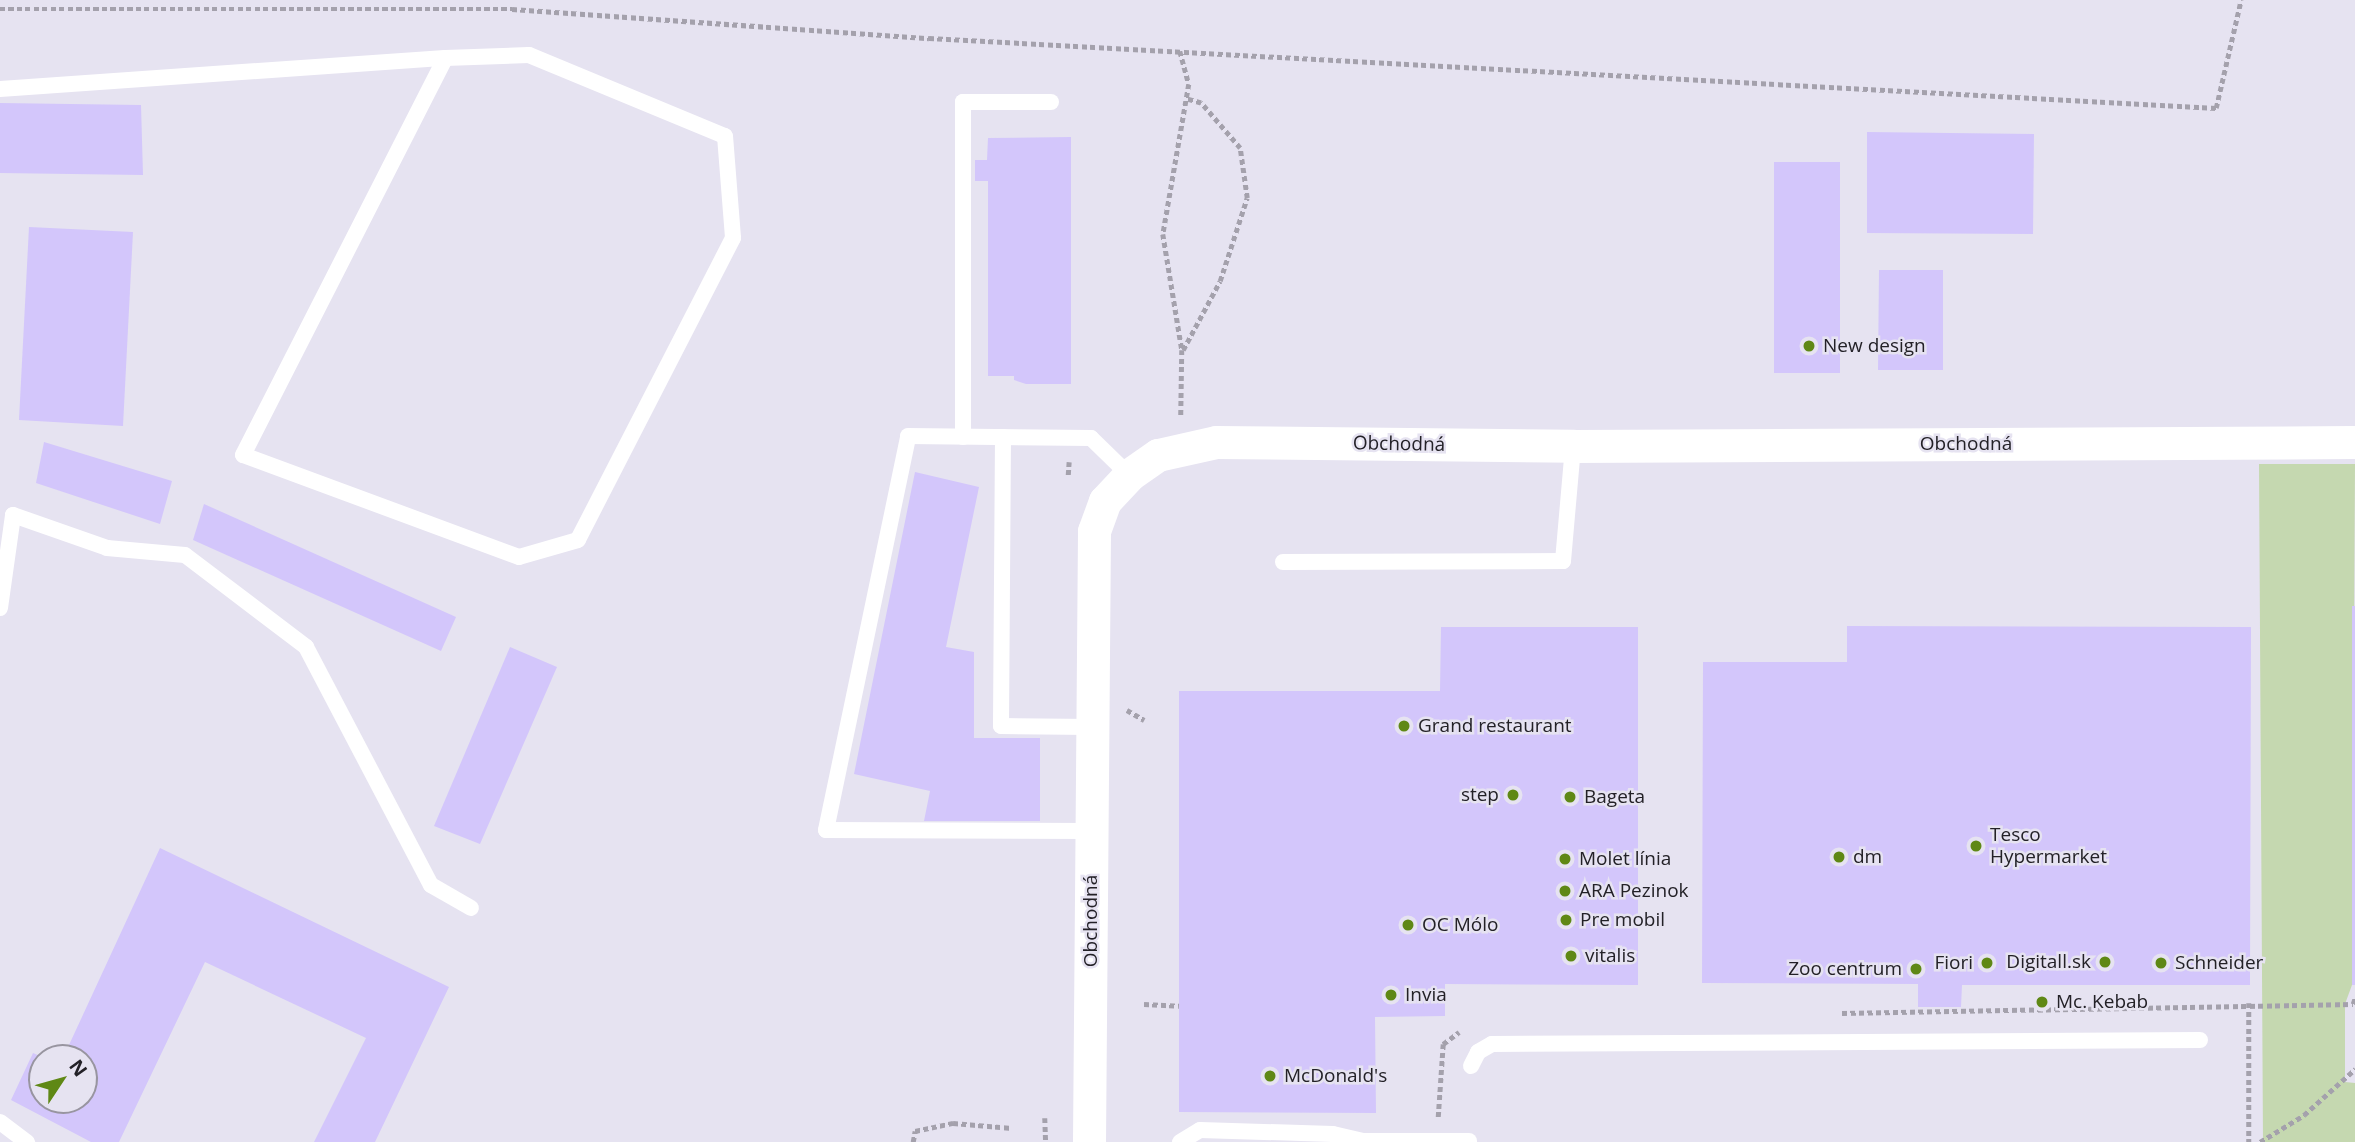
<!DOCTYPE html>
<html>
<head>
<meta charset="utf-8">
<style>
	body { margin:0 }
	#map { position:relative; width:2355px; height:1142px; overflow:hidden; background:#e6e3f1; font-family:"Open Sans",sans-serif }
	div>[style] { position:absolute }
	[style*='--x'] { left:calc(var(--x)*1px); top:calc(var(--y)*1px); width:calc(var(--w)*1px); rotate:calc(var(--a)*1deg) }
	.green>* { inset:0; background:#c5d8b0 }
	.building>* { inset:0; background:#d3c6fb }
	.path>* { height:4.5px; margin-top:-2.25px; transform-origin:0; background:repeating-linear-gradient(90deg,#a4a1ac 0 5px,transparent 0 8.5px) }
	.service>* { height:16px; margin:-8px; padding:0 8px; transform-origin:8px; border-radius:8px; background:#fff }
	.minor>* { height:33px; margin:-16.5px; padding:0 16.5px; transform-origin:16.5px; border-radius:16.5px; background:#fff }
	.dots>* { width:19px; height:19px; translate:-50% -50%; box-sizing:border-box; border:4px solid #e6e3f1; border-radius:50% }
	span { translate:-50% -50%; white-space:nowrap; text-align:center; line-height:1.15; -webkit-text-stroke:5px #e6e3f1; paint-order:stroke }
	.poi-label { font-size:19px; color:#232127 }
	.left { translate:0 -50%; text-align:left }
	.right { translate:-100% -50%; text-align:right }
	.street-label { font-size:19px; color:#232127 }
	.north { position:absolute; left:28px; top:1044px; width:70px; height:70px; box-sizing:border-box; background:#e6e3f1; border:2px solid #9895a0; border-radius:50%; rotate:54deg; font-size:19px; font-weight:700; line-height:28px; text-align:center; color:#232127 }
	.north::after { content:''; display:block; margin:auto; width:24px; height:32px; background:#5f8815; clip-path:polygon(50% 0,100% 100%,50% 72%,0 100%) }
</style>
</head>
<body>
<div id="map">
	<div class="green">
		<div style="clip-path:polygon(2259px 464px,2355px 464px,2352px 985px,2345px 1004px,2345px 1082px,2355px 1083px,2355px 1142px,2263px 1142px)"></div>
	</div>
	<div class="building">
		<div style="clip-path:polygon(0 103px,141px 105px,143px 175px,0 173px)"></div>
		<div style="clip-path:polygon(1867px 132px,2034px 134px,2033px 234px,1867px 233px)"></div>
		<div style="clip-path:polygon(1071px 137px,1071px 384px,1026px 384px,1014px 380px,1014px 376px,988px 376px,988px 181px,975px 181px,975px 160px,987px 160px,988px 138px)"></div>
		<div style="clip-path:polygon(1774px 162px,1840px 162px,1840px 373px,1774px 373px)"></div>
		<div style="clip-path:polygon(29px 227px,133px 232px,123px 426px,19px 420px)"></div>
		<div style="clip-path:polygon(1879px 270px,1943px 270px,1943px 370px,1878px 370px)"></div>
		<div style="clip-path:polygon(44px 442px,172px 481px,160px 524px,36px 483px)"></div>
		<div style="clip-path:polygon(915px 472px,979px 487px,946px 647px,974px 652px,974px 738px,1040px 738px,1040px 821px,924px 821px,930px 791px,854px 774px)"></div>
		<div style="clip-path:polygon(204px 504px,456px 617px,441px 651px,193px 540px)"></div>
		<div style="clip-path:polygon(2352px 606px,2355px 606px,2355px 985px,2352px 985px)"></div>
		<div style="clip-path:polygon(1847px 626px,2251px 627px,2250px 985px,1962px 985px,1961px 1007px,1918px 1007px,1918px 984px,1702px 983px,1703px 662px,1847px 662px)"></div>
		<div style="clip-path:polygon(1441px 627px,1638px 627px,1638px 985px,1445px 984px,1445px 1016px,1375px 1017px,1376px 1113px,1179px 1112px,1179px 691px,1440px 691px)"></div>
		<div style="clip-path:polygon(510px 647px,557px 667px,480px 844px,434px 826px)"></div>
		<div style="clip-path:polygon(160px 848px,449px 987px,375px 1142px,314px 1142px,366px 1038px,205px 962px,119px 1142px,91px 1142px,11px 1100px,33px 1053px,42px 1057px,42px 1100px,84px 1100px,84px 1058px,63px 1058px)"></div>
	</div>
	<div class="path">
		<div style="--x:0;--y:9;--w:512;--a:0"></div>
		<div style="--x:512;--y:9;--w:418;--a:4"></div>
		<div style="--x:929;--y:38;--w:1289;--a:3.11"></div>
		<div style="--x:2216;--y:108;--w:111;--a:-77"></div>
		<div style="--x:1180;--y:51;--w:34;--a:75"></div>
		<div style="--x:1189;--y:84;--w:152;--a:99.8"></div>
		<div style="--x:1163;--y:234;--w:118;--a:80.7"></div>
		<div style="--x:1182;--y:350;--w:67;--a:90.9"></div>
		<div style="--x:1183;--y:350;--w:78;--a:-61.8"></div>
		<div style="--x:1220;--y:281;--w:87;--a:-72"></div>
		<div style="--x:1247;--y:198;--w:50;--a:-98"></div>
		<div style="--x:1240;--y:148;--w:60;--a:-130.9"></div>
		<div style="--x:1201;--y:103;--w:15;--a:-164"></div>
		<div style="--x:1068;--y:475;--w:13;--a:-86"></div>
		<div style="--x:1127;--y:710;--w:20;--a:30"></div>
		<div style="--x:2249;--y:1003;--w:139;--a:90"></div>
		<div style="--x:1144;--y:1004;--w:35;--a:3"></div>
		<div style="--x:1842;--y:1013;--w:511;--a:-1.01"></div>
		<div style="--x:2353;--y:1004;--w:6;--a:-72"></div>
		<div style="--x:1438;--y:1117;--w:73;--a:-86.1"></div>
		<div style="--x:1443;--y:1044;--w:20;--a:-37"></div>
		<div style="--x:1045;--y:1118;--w:24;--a:88"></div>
		<div style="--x:913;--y:1142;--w:11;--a:-80"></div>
		<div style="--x:915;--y:1131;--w:39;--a:-12"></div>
		<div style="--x:953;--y:1123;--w:59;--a:4.8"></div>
		<div style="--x:2260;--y:1142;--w:52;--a:-31.5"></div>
		<div style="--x:2304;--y:1115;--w:69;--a:-42"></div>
	</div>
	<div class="service">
		<div style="--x:529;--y:55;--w:212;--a:22.5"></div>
		<div style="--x:725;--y:136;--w:102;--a:85.5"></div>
		<div style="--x:733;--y:238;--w:339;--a:117.2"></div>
		<div style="--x:578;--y:540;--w:61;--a:163.9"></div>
		<div style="--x:519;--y:557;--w:294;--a:-159.7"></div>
		<div style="--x:243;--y:455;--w:445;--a:-63"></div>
		<div style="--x:445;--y:58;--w:84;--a:-2"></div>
		<div style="--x:0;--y:89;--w:446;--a:-4"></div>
		<div style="--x:963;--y:437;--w:335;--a:-90"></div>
		<div style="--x:963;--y:102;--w:88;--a:0"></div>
		<div style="--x:1003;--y:437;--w:289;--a:90.4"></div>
		<div style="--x:1001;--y:726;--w:91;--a:0.6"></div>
		<div style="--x:1283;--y:562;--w:280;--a:-0.2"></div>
		<div style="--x:1563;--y:561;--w:115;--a:-85"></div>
		<div style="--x:0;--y:608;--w:94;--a:-82"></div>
		<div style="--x:13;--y:515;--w:100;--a:19.3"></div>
		<div style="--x:107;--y:548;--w:78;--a:5.1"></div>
		<div style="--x:185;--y:555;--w:152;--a:37.2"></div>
		<div style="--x:306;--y:647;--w:269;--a:62.3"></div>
		<div style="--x:431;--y:885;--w:46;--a:29.9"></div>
		<div style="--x:1092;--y:831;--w:266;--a:-179.8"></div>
		<div style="--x:826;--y:830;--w:402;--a:-78.2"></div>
		<div style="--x:908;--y:436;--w:183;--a:0.6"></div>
		<div style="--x:1091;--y:438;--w:53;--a:44.2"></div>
		<div style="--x:1471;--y:1066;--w:16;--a:-63"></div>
		<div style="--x:1478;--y:1052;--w:16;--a:-30"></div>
		<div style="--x:1492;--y:1044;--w:708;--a:-0.32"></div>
		<div style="--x:0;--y:1122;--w:34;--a:37"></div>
		<div style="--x:1180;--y:1142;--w:23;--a:-31"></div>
		<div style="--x:1200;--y:1130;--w:133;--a:1.7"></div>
		<div style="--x:1333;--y:1134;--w:31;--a:13"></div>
		<div style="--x:1363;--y:1141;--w:106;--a:0"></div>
	</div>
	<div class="minor">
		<div style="--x:1089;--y:1142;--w:611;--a:-89.53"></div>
		<div style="--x:1094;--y:531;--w:32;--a:-70"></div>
		<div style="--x:1105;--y:501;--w:35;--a:-47"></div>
		<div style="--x:1129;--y:475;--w:35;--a:-35"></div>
		<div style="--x:1158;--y:455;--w:59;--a:-12.6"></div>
		<div style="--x:1216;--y:442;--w:357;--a:0.6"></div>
		<div style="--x:1573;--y:446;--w:782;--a:-0.29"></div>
	</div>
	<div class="dots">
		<div style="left:1809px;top:346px;background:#5f8815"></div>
		<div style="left:1404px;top:726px;background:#5f8815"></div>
		<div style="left:1513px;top:795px;background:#5f8815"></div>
		<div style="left:1570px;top:797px;background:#5f8815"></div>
		<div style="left:1976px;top:846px;background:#5f8815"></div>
		<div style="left:1839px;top:857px;background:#5f8815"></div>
		<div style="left:1565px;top:859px;background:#5f8815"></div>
		<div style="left:1565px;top:891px;background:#5f8815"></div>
		<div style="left:1566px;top:920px;background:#5f8815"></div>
		<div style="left:1408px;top:925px;background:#5f8815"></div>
		<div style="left:1571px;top:956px;background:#5f8815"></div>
		<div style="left:2105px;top:962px;background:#5f8815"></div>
		<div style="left:1987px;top:963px;background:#5f8815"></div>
		<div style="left:2161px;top:963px;background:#5f8815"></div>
		<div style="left:1916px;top:969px;background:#5f8815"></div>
		<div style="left:1391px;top:995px;background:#5f8815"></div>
		<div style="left:2042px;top:1002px;background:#5f8815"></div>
		<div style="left:1270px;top:1076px;background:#5f8815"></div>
	</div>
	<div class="poi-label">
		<span class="left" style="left:1823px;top:346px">New design</span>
		<span class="left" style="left:1418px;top:726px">Grand restaurant</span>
		<span class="right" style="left:1499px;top:795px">step</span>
		<span class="left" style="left:1584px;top:797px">Bageta</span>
		<span class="left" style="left:1990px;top:846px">Tesco<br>Hypermarket</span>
		<span class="left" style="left:1853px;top:857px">dm</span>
		<span class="left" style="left:1579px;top:859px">Molet línia</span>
		<span class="left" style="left:1579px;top:891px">ARA Pezinok</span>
		<span class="left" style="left:1580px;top:920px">Pre mobil</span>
		<span class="left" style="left:1422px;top:925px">OC Mólo</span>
		<span class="left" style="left:1585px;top:956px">vitalis</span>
		<span class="right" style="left:2091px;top:962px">Digitall.sk</span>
		<span class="right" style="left:1973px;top:963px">Fiori</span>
		<span class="left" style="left:2175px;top:963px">Schneider</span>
		<span class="right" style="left:1902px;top:969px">Zoo centrum</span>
		<span class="left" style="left:1405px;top:995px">Invia</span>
		<span class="left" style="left:2056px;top:1002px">Mc. Kebab</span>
		<span class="left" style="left:1284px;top:1076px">McDonald's</span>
	</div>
	<div class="street-label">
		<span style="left:1399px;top:444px;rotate:1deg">Obchodná</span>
		<span style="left:1966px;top:444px">Obchodná</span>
		<span style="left:1091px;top:921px;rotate:-90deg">Obchodná</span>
	</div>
	<div class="north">N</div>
</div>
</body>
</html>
